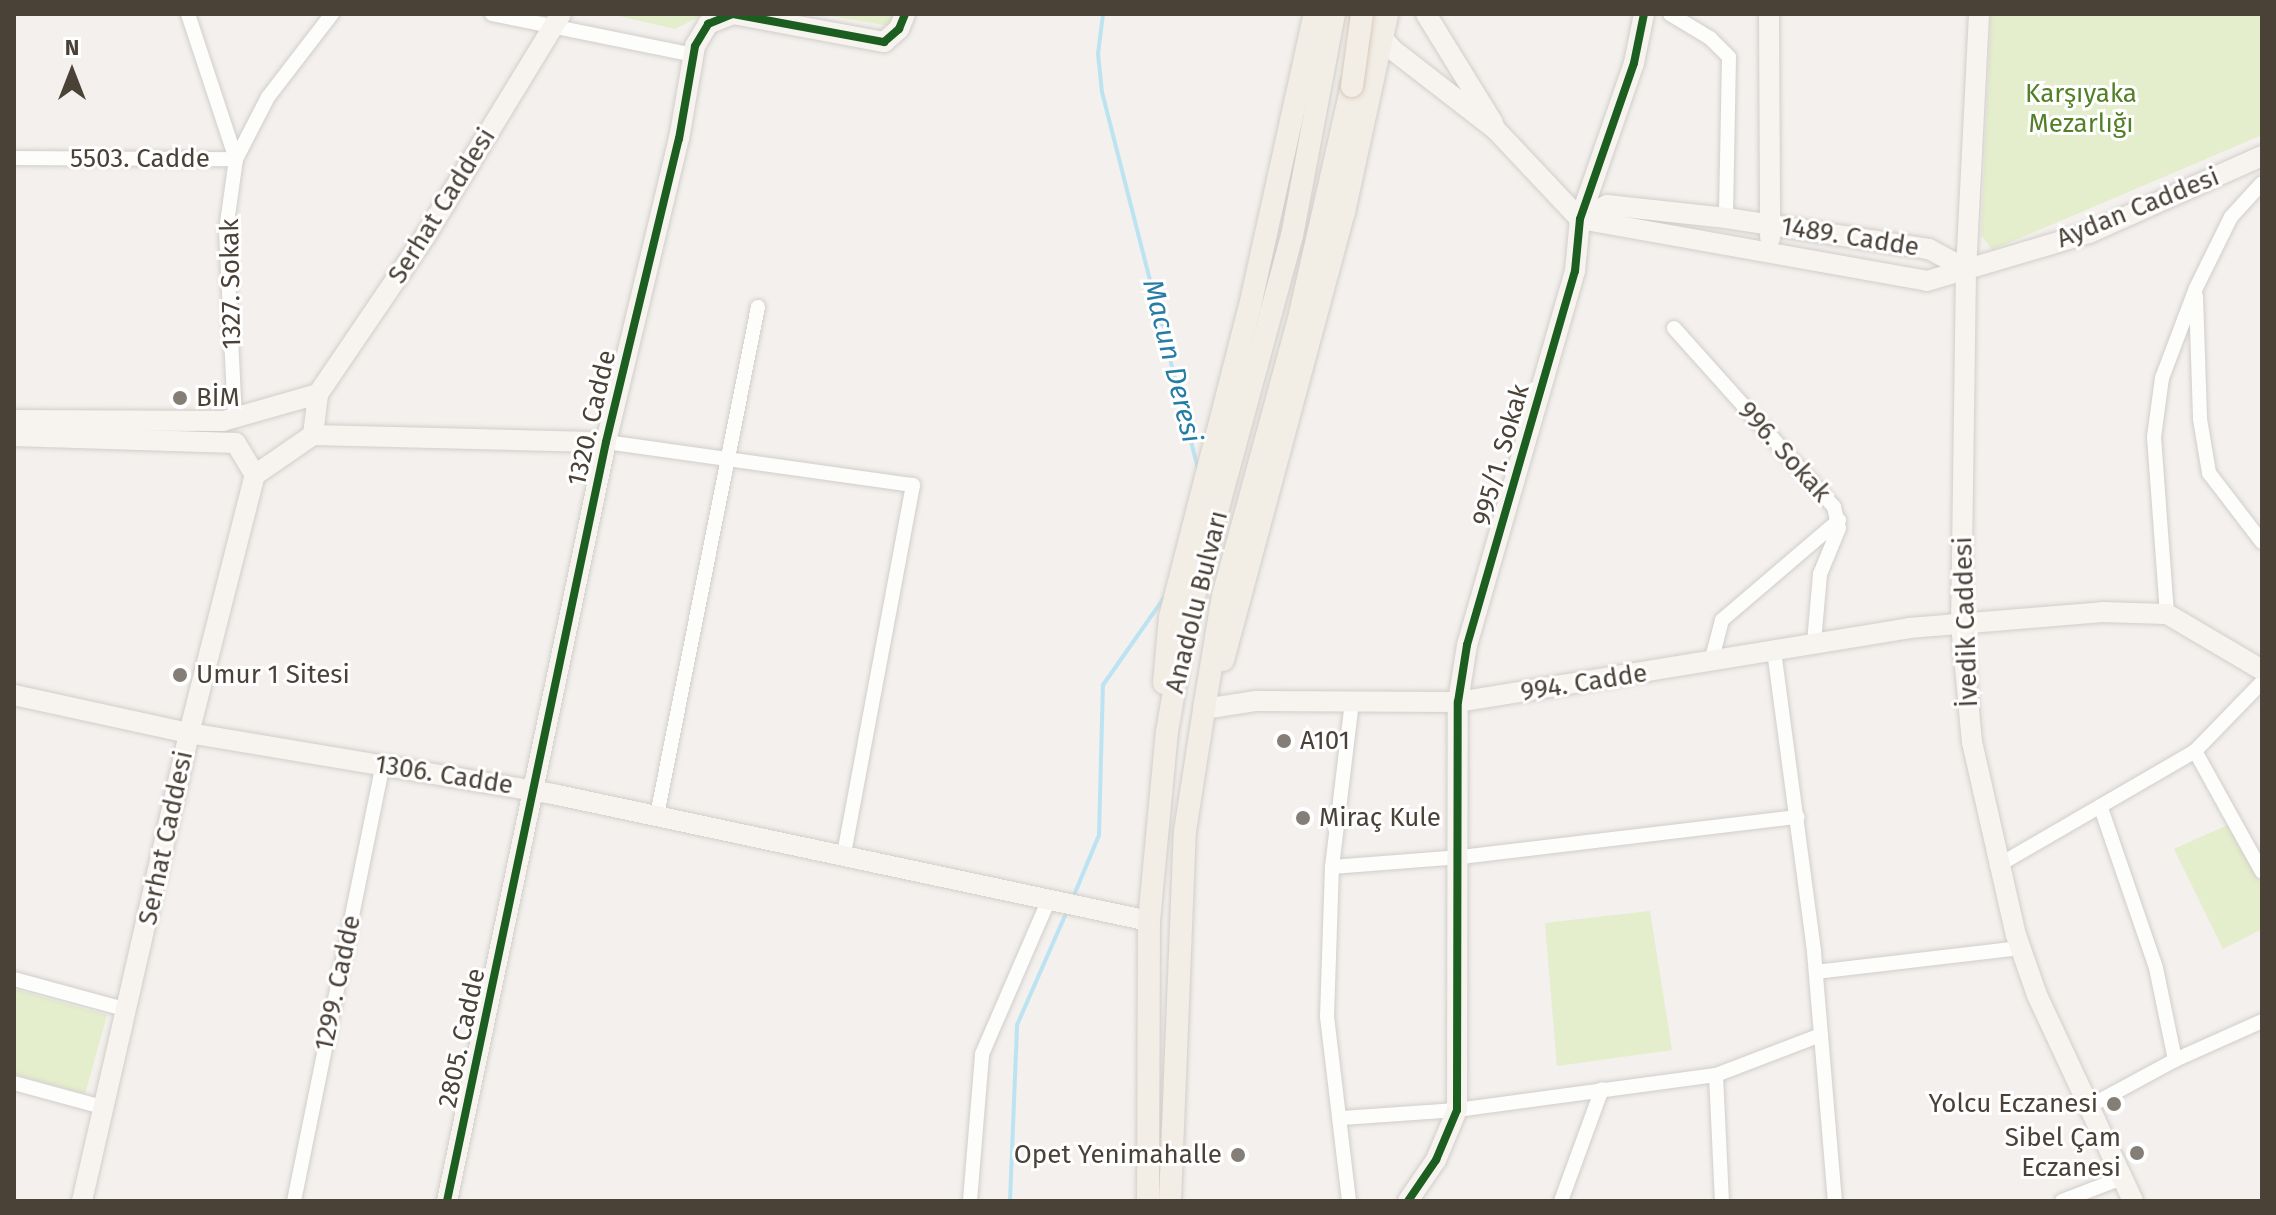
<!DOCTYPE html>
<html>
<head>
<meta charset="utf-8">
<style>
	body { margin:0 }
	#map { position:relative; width:2276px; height:1215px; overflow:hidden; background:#f3f0ed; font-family:"Fira Sans",sans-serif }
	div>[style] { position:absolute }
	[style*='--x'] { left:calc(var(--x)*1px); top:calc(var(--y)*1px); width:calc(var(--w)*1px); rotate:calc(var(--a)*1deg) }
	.green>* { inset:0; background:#e4edcc }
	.stream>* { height:4px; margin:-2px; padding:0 2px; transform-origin:2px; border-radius:2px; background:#bce3f2 }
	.roads { filter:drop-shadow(0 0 2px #d1ceca) drop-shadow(0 0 2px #d1ceca) }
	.street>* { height:14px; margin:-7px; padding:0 7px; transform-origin:7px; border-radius:7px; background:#fdfdfc }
	.secondary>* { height:20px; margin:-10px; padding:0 10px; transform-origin:10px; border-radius:10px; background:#f7f4f0 }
	.primary>* { height:22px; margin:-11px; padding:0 11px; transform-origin:11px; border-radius:11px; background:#f2ede5 }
	.bridges { filter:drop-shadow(0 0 2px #d6caba) drop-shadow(0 0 2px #d6caba) }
	.primary-bridge>* { height:22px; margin:-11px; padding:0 11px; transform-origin:11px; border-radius:11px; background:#f2ede5 }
	.cycleway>* { height:8px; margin:-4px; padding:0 4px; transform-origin:4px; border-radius:4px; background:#1b5e20 }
	.dots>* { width:22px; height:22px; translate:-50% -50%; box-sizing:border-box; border:4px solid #fff; border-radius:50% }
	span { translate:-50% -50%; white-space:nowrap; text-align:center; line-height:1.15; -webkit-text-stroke:6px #fff; paint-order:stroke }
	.park-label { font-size:26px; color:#538026 }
	.street-label { font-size:26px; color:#4a4137 }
	.poi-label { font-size:26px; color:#4a4137 }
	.left { translate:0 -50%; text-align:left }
	.right { translate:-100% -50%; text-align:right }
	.water-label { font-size:28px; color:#267da3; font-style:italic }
	.frame { position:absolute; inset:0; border:16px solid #4a4137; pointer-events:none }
	.north { position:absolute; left:32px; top:32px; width:80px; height:80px; -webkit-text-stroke:6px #fff; paint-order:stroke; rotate:0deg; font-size:22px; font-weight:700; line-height:32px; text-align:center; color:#4a4137 }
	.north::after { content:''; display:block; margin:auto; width:28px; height:36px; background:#4a4137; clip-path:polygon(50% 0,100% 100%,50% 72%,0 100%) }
</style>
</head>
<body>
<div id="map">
	<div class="green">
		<div style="clip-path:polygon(611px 14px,705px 14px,675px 29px)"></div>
		<div style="clip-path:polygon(820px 14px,894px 14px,890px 26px)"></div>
		<div style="clip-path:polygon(1991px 14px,2262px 14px,2262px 135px,1992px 250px,1981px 235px)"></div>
		<div style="clip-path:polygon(2230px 824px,2262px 887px,2262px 929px,2223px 949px,2174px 849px)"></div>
		<div style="clip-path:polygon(1650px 911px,1672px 1050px,1557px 1066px,1545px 923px)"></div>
		<div style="clip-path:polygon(14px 989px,107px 1015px,85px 1094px,14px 1074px)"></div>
	</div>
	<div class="stream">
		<div style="--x:1103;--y:14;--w:40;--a:97.1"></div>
		<div style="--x:1098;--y:54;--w:38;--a:84"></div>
		<div style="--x:1102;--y:92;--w:390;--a:75.7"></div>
		<div style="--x:1072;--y:900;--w:70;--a:-67.4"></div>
		<div style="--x:1099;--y:835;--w:150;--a:-88.5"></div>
		<div style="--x:1103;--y:685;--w:106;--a:-55"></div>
		<div style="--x:1010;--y:1201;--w:176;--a:-87.7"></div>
		<div style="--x:1017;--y:1025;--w:124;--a:-66.3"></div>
	</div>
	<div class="roads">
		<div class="street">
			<div style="--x:188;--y:14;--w:153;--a:71.7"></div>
			<div style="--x:236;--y:159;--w:72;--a:98"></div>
			<div style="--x:226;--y:230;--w:188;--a:87.3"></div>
			<div style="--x:492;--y:14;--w:206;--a:11.5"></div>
			<div style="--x:1670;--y:14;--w:47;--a:31"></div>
			<div style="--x:1710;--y:38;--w:27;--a:45"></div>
			<div style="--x:1729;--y:57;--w:161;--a:91.1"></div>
			<div style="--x:14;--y:158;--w:222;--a:0.3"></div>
			<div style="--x:236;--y:159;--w:70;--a:-62.7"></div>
			<div style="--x:268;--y:97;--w:105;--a:-52.4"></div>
			<div style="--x:2196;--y:296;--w:123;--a:88.1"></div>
			<div style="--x:2200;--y:419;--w:55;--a:80.5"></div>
			<div style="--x:2209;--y:473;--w:87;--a:52.5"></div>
			<div style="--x:1674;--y:328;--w:240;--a:48.2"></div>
			<div style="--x:1834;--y:507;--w:22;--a:77"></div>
			<div style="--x:1839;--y:528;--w:50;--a:112.4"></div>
			<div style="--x:1820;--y:574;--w:68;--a:95"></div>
			<div style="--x:606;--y:442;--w:310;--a:8"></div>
			<div style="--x:913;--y:485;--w:374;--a:100.6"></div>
			<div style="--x:2167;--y:614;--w:177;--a:-94.2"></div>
			<div style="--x:2154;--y:437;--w:60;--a:-82.3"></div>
			<div style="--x:2162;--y:378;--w:96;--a:-69.3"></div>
			<div style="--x:2196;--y:288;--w:79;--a:-63.8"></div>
			<div style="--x:2231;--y:217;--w:46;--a:-47.6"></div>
			<div style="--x:1774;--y:651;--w:304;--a:82.4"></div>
			<div style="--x:1814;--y:952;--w:250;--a:85.2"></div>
			<div style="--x:1711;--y:662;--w:43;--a:-75.3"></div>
			<div style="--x:1722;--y:620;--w:154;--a:-40.5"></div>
			<div style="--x:2195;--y:751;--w:138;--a:61"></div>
			<div style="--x:2101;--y:808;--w:169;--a:71"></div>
			<div style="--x:2156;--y:968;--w:94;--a:78.3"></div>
			<div style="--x:657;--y:815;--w:518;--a:-78.76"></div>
			<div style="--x:1997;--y:866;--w:229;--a:-30.1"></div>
			<div style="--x:2195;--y:751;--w:96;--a:-45.8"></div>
			<div style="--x:1332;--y:867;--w:129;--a:-4.4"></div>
			<div style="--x:1461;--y:857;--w:339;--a:-6.8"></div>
			<div style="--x:1816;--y:972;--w:205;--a:-6.7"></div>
			<div style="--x:14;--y:979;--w:118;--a:15.2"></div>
			<div style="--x:1716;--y:1075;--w:126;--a:87.3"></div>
			<div style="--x:14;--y:1083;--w:95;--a:15.2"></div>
			<div style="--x:2090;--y:1106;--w:97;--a:-28.4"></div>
			<div style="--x:2175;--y:1060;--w:95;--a:-24.1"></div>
			<div style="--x:1342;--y:1118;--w:115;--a:-4"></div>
			<div style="--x:1457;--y:1110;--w:261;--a:-7.7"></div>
			<div style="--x:1716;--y:1075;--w:112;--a:-20.9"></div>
			<div style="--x:294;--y:1201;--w:445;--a:-78.5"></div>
			<div style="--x:970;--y:1201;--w:147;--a:-85.3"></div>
			<div style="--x:982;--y:1054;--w:169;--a:-66.6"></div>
			<div style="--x:1349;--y:1201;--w:185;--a:-96.8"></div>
			<div style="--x:1327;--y:1017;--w:150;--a:-88.1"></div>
			<div style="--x:1332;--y:867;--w:166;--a:-83.1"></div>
			<div style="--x:1561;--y:1201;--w:119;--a:-69.9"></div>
			<div style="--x:2062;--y:1201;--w:64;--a:-21"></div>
		</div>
		<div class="secondary">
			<div style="--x:1360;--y:14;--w:49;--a:47.5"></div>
			<div style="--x:1393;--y:50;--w:130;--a:37.8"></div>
			<div style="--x:1496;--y:130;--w:122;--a:46.7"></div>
			<div style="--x:1580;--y:219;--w:352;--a:10.1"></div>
			<div style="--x:1927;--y:281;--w:169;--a:-16.5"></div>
			<div style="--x:2089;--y:233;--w:189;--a:-24"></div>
			<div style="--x:1426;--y:14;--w:128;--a:58.4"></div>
			<div style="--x:1769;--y:14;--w:224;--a:89.7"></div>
			<div style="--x:1979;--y:14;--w:255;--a:92.9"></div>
			<div style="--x:1966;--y:269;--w:355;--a:90.8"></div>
			<div style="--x:1961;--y:624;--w:119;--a:84.7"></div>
			<div style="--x:1972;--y:742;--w:198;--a:77.2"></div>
			<div style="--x:2016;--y:935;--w:64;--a:70.7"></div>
			<div style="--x:2037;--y:995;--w:227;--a:65"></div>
			<div style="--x:1580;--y:219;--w:30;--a:-27"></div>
			<div style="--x:1607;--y:205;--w:120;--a:6.2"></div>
			<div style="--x:1726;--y:218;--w:205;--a:8.7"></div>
			<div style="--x:1929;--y:249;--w:42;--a:28.4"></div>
			<div style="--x:14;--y:420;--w:209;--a:0.3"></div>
			<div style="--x:223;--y:421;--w:99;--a:-15.9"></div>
			<div style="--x:313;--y:435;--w:293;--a:1.4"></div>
			<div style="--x:14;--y:436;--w:222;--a:1.8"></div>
			<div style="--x:255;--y:475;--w:70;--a:-34.6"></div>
			<div style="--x:313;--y:435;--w:41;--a:-83"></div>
			<div style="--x:318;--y:394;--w:192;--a:-55.8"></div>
			<div style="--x:426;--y:235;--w:259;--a:-58.6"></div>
			<div style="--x:14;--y:695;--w:179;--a:12.3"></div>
			<div style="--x:189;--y:733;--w:369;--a:9.5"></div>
			<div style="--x:553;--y:794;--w:609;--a:12.03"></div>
			<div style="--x:1204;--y:709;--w:53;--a:-8.7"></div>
			<div style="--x:1256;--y:701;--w:202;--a:0.3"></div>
			<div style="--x:1458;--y:702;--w:457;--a:-9.3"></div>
			<div style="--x:1909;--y:628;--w:194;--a:-4.7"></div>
			<div style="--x:2102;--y:612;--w:65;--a:1.8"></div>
			<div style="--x:2167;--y:614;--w:110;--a:30.5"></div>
			<div style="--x:82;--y:1201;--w:480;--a:-77.1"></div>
			<div style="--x:189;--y:733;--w:266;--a:-75.7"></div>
			<div style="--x:255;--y:475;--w:37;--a:-121"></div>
			<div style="--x:447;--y:1201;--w:775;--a:-78.17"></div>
			<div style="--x:606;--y:442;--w:312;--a:-76.5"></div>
			<div style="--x:679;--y:139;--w:94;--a:-80.2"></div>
			<div style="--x:695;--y:46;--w:26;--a:-59"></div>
			<div style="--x:708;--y:24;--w:27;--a:-22"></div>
			<div style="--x:733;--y:14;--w:154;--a:10.5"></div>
			<div style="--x:884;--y:42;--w:20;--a:-41"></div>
			<div style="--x:899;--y:29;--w:16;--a:-68"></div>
			<div style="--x:1408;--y:1201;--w:50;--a:-55.7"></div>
			<div style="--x:1436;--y:1160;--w:54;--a:-67.2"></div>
			<div style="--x:1457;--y:1110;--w:408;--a:-89.9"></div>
			<div style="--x:1458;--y:702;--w:58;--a:-81"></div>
			<div style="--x:1467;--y:645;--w:389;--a:-73.9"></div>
			<div style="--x:1575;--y:271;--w:52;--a:-84.5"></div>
			<div style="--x:1580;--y:219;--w:165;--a:-70.9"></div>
			<div style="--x:1634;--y:63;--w:50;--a:-78.5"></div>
		</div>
		<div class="primary">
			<div style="--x:1223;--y:660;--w:464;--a:-74.9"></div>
			<div style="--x:1344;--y:212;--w:203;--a:-77.7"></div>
			<div style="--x:1164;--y:683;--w:66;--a:-84.8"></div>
			<div style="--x:1170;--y:617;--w:321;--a:-75.6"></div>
			<div style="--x:1250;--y:306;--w:299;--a:-77.5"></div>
			<div style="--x:1148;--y:1201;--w:280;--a:-89.8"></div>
			<div style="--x:1149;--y:921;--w:190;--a:-84.6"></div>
			<div style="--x:1167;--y:732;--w:100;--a:-80.3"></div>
			<div style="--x:1184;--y:633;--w:411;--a:-74.8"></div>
			<div style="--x:1292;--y:236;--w:226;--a:-79.3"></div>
			<div style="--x:1170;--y:1201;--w:370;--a:-87.7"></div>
			<div style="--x:1185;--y:831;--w:123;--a:-81.1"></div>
			<div style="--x:1204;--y:709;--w:115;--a:-80.5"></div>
			<div style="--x:1223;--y:596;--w:292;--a:-74.7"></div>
			<div style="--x:1300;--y:314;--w:234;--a:-77.2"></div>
		</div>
	</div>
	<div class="bridges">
		<div class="primary-bridge">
			<div style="--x:1352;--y:86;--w:73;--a:-82.1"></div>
		</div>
	</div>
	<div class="cycleway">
		<div style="--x:447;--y:1201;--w:775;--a:-78.17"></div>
		<div style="--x:606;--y:442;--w:312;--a:-76.5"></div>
		<div style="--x:679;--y:139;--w:94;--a:-80.2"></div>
		<div style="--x:695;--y:46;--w:26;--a:-59"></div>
		<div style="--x:708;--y:24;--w:27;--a:-22"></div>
		<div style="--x:733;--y:14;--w:154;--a:10.5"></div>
		<div style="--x:884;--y:42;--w:20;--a:-41"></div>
		<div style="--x:899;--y:29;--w:16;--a:-68"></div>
		<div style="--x:1408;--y:1201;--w:50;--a:-55.7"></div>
		<div style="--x:1436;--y:1160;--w:54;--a:-67.2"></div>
		<div style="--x:1457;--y:1110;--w:408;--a:-89.9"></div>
		<div style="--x:1458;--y:702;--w:58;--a:-81"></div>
		<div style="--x:1467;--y:645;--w:389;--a:-73.9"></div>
		<div style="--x:1575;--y:271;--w:52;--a:-84.5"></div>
		<div style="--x:1580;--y:219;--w:165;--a:-70.9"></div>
		<div style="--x:1634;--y:63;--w:50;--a:-78.5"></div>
	</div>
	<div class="dots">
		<div style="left:180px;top:398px;background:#857e77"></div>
		<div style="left:180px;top:675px;background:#857e77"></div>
		<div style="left:1284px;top:741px;background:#857e77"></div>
		<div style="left:1303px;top:818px;background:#857e77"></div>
		<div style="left:2114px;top:1104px;background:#857e77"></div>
		<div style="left:2137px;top:1153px;background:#857e77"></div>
		<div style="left:1238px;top:1155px;background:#857e77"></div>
	</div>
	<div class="park-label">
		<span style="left:2081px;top:109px">Karşıyaka<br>Mezarlığı</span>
	</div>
	<div class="street-label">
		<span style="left:140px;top:159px">5503. Cadde</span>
		<span style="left:442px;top:206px;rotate:-58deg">Serhat Caddesi</span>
		<span style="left:2138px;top:208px;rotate:-22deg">Aydan Caddesi</span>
		<span style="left:1850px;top:237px;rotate:9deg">1489. Cadde</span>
		<span style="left:231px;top:284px;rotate:-91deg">1327. Sokak</span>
		<span style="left:592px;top:418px;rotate:-77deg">1320. Cadde</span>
		<span style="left:1784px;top:452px;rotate:48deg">996. Sokak</span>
		<span style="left:1501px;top:455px;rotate:-74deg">995/1. Sokak</span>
		<span style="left:1197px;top:602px;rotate:-76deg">Anadolu Bulvarı</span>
		<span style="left:1966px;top:622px;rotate:-92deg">İvedik Caddesi</span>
		<span style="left:1584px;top:683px;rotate:-9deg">994. Cadde</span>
		<span style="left:444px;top:775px;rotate:9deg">1306. Cadde</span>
		<span style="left:166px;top:838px;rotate:-78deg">Serhat Caddesi</span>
		<span style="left:338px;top:983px;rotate:-78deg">1299. Cadde</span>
		<span style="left:462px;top:1038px;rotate:-78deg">2805. Cadde</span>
	</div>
	<div class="poi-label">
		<span class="left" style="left:196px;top:398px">BİM</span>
		<span class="left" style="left:196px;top:675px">Umur 1 Sitesi</span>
		<span class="left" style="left:1300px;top:741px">A101</span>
		<span class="left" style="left:1319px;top:818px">Miraç Kule</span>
		<span class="right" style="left:2098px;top:1104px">Yolcu Eczanesi</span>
		<span class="right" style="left:2121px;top:1153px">Sibel Çam<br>Eczanesi</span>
		<span class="right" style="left:1222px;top:1155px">Opet Yenimahalle</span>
	</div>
	<div class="water-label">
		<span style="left:1172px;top:361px;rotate:76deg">Macun Deresi</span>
	</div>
	<div class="frame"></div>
	<div class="north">N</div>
</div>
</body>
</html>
